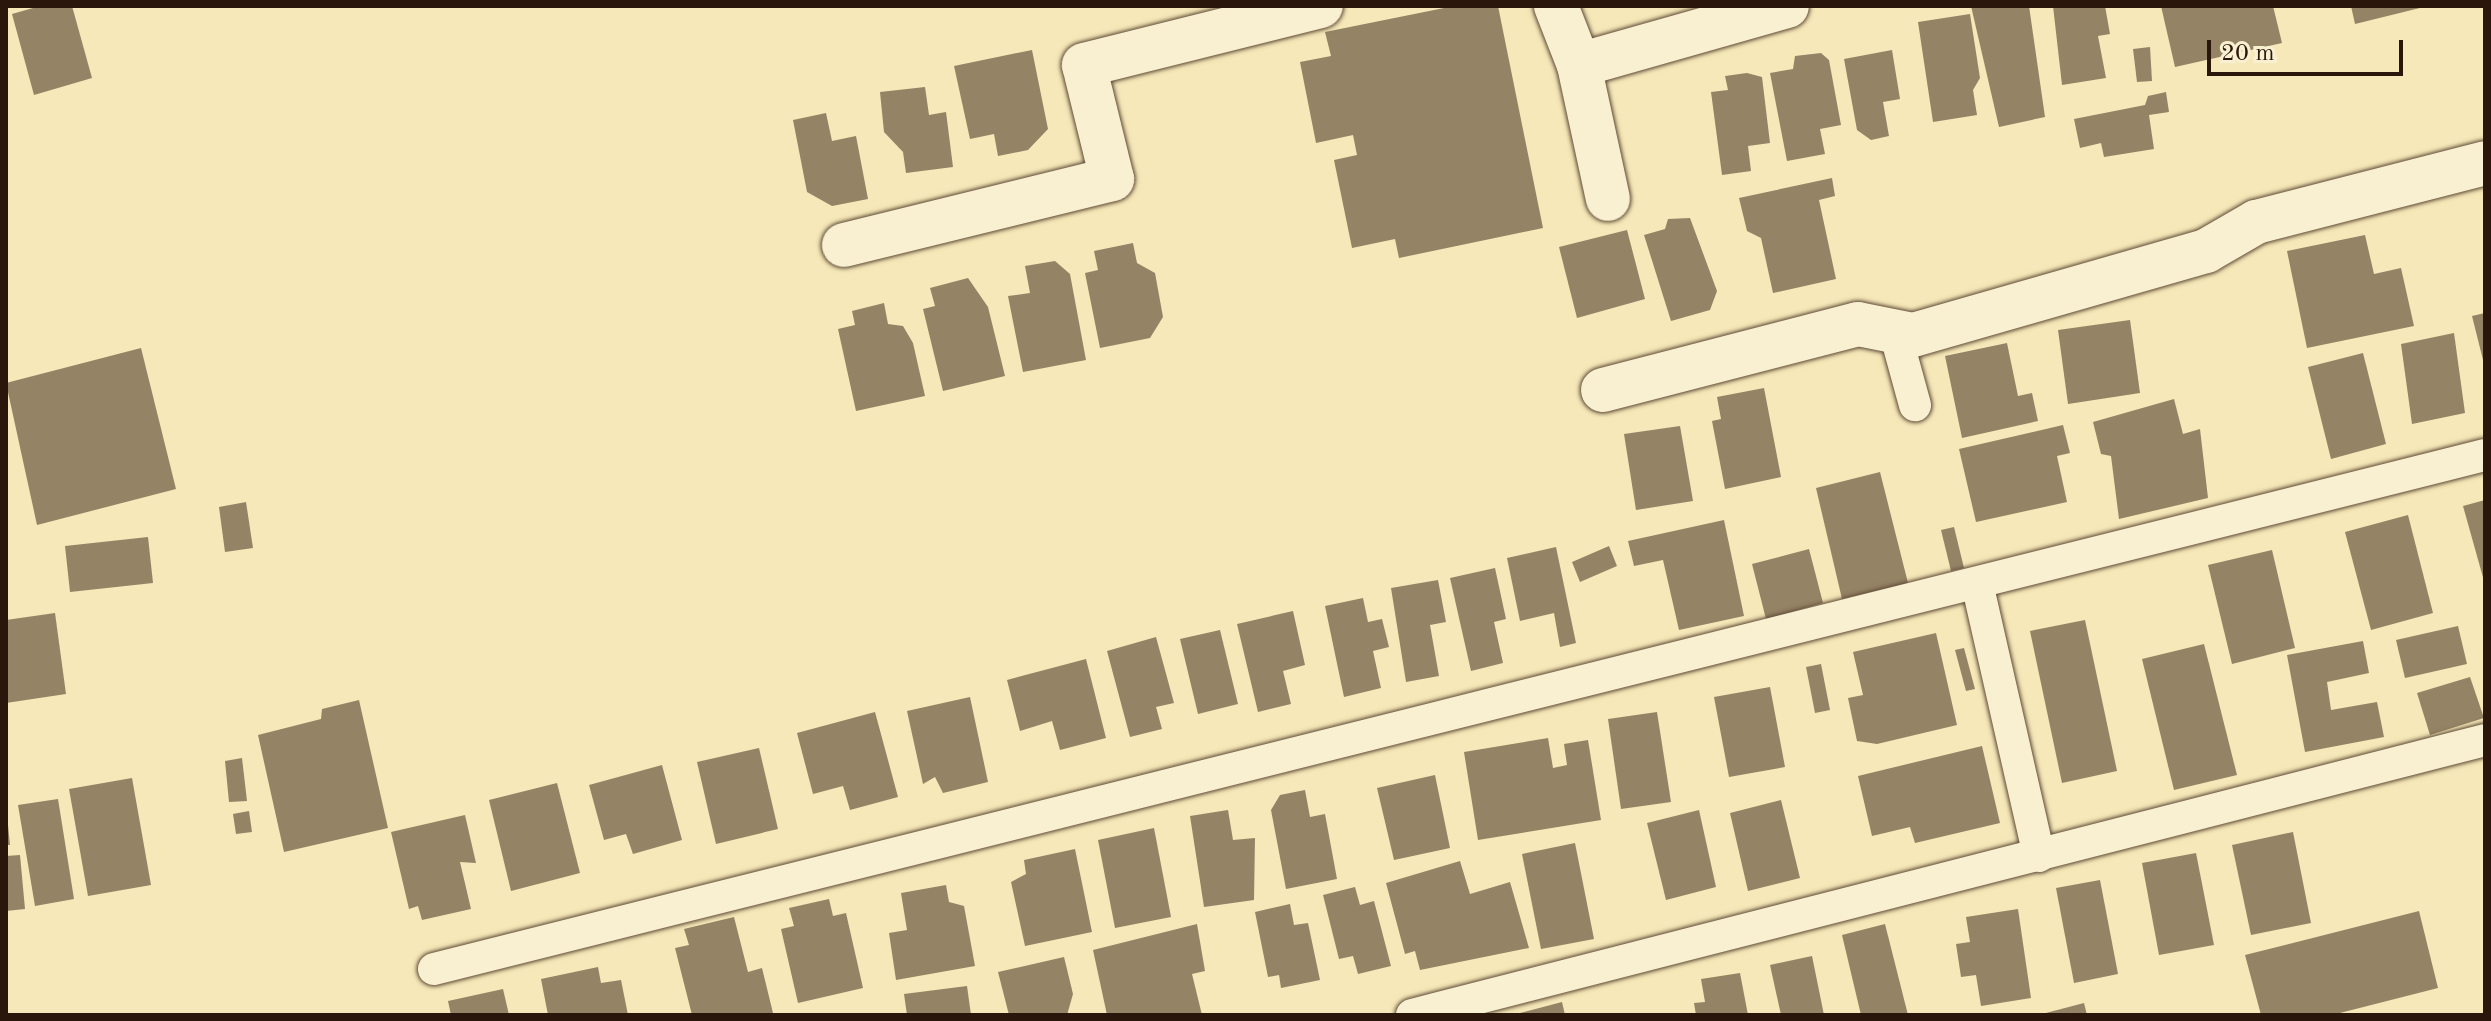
<!DOCTYPE html>
<html>
<head>
<meta charset="utf-8">
<style>
	body { margin:0 }
	#map { position:relative; width:2491px; height:1021px; overflow:hidden; background:#f6e8b8; font-family:"Old Standard TT",serif }
	div>[style] { position:absolute }
	[style*='--x'] { left:calc(var(--x)*1px); top:calc(var(--y)*1px); width:calc(var(--w)*1px); rotate:calc(var(--a)*1deg) }
	.building>* { inset:0; background:#958365 }
	.roads { filter:drop-shadow(0 0 2px #5e4a36) drop-shadow(0 0 2px #5e4a36) }
	.lane>* { height:32px; margin:-16px; padding:0 16px; transform-origin:16px; border-radius:16px; background:#f9f0d1 }
	.street>* { height:44px; margin:-22px; padding:0 22px; transform-origin:22px; border-radius:22px; background:#f9f0d1 }
	span { translate:-50% -50%; white-space:nowrap; text-align:center; line-height:1.15; -webkit-text-stroke:8px #f9f0d1; paint-order:stroke }
	.frame { position:absolute; inset:0; border:8px solid #2b160b; pointer-events:none }
	.scale { position:absolute; left:2207px; top:40px; width:196px; height:36px; box-sizing:border-box; border:4px solid #2b160b; border-top:0; padding-left:10px; font-size:24px; line-height:28px; white-space:nowrap; color:#2b160b; -webkit-text-stroke:6px #f9f0d1; paint-order:stroke }
</style>
</head>
<body>
<div id="map">
	<div class="building">
		<div style="clip-path:polygon(40px 6px,72px 6px,92px 78px,34px 95px,12px 14px)"></div>
		<div style="clip-path:polygon(1454px 6px,1498px 6px,1543px 228px,1399px 258px,1395px 239px,1352px 248px,1334px 160px,1357px 155px,1353px 135px,1316px 143px,1300px 62px,1331px 56px,1325px 32px)"></div>
		<div style="clip-path:polygon(1971px 6px,2029px 6px,2045px 117px,1999px 127px)"></div>
		<div style="clip-path:polygon(2053px 6px,2105px 6px,2110px 34px,2098px 36px,2106px 78px,2062px 85px)"></div>
		<div style="clip-path:polygon(2161px 6px,2273px 6px,2282px 43px,2175px 67px)"></div>
		<div style="clip-path:polygon(2351px 6px,2424px 6px,2424px 7px,2355px 24px)"></div>
		<div style="clip-path:polygon(1970px 14px,1980px 78px,1973px 90px,1977px 115px,1933px 122px,1918px 22px)"></div>
		<div style="clip-path:polygon(2150px 47px,2152px 81px,2137px 82px,2133px 49px)"></div>
		<div style="clip-path:polygon(1032px 50px,1048px 129px,1028px 150px,998px 156px,994px 134px,970px 139px,954px 66px)"></div>
		<div style="clip-path:polygon(1892px 50px,1900px 99px,1883px 102px,1889px 136px,1871px 140px,1857px 130px,1844px 59px)"></div>
		<div style="clip-path:polygon(1821px 53px,1829px 60px,1841px 125px,1820px 129px,1825px 154px,1787px 161px,1770px 73px,1793px 69px,1795px 56px)"></div>
		<div style="clip-path:polygon(1747px 73px,1762px 77px,1770px 143px,1748px 146px,1751px 171px,1722px 175px,1711px 92px,1728px 90px,1725px 76px)"></div>
		<div style="clip-path:polygon(925px 87px,929px 115px,946px 112px,953px 167px,906px 173px,903px 152px,884px 132px,880px 92px)"></div>
		<div style="clip-path:polygon(2166px 92px,2169px 112px,2149px 115px,2154px 149px,2104px 157px,2101px 143px,2080px 148px,2074px 119px,2145px 105px,2148px 96px)"></div>
		<div style="clip-path:polygon(826px 113px,832px 141px,856px 136px,868px 199px,832px 206px,807px 192px,793px 120px)"></div>
		<div style="clip-path:polygon(1832px 178px,1835px 196px,1819px 200px,1836px 279px,1773px 293px,1761px 238px,1747px 231px,1739px 198px)"></div>
		<div style="clip-path:polygon(1690px 218px,1717px 291px,1710px 310px,1671px 321px,1644px 235px,1665px 229px,1668px 219px)"></div>
		<div style="clip-path:polygon(1627px 230px,1645px 299px,1577px 318px,1559px 247px)"></div>
		<div style="clip-path:polygon(2365px 235px,2374px 274px,2401px 268px,2414px 326px,2307px 348px,2287px 251px)"></div>
		<div style="clip-path:polygon(1133px 243px,1137px 263px,1155px 273px,1163px 317px,1150px 338px,1100px 348px,1085px 273px,1098px 270px,1094px 251px)"></div>
		<div style="clip-path:polygon(1055px 261px,1070px 274px,1086px 360px,1023px 372px,1008px 296px,1030px 293px,1025px 266px)"></div>
		<div style="clip-path:polygon(968px 278px,988px 307px,1005px 376px,943px 391px,923px 309px,935px 306px,930px 288px)"></div>
		<div style="clip-path:polygon(884px 303px,888px 324px,903px 326px,913px 343px,925px 396px,856px 411px,838px 329px,855px 325px,852px 311px)"></div>
		<div style="clip-path:polygon(2485px 313px,2485px 364px,2484px 364px,2472px 316px)"></div>
		<div style="clip-path:polygon(2130px 320px,2140px 393px,2068px 404px,2058px 330px)"></div>
		<div style="clip-path:polygon(2454px 333px,2465px 413px,2412px 424px,2401px 344px)"></div>
		<div style="clip-path:polygon(2007px 343px,2018px 396px,2032px 393px,2038px 421px,1962px 438px,1945px 356px)"></div>
		<div style="clip-path:polygon(141px 348px,176px 489px,37px 525px,6px 383px)"></div>
		<div style="clip-path:polygon(2363px 353px,2386px 444px,2331px 459px,2308px 367px)"></div>
		<div style="clip-path:polygon(1764px 388px,1781px 477px,1725px 489px,1712px 421px,1721px 419px,1717px 397px)"></div>
		<div style="clip-path:polygon(2174px 399px,2183px 434px,2200px 429px,2208px 498px,2119px 519px,2111px 456px,2101px 454px,2093px 422px)"></div>
		<div style="clip-path:polygon(2063px 425px,2070px 453px,2057px 456px,2067px 502px,1976px 522px,1959px 449px)"></div>
		<div style="clip-path:polygon(1680px 426px,1693px 501px,1636px 510px,1624px 434px)"></div>
		<div style="clip-path:polygon(1880px 472px,1908px 583px,1842px 599px,1816px 488px)"></div>
		<div style="clip-path:polygon(2485px 500px,2485px 581px,2484px 581px,2463px 506px)"></div>
		<div style="clip-path:polygon(246px 502px,253px 548px,225px 552px,219px 507px)"></div>
		<div style="clip-path:polygon(2408px 515px,2433px 613px,2371px 630px,2345px 532px)"></div>
		<div style="clip-path:polygon(1724px 520px,1744px 616px,1679px 630px,1663px 560px,1634px 566px,1628px 541px)"></div>
		<div style="clip-path:polygon(1954px 527px,1964px 568px,1951px 571px,1941px 530px)"></div>
		<div style="clip-path:polygon(148px 537px,153px 583px,70px 592px,65px 546px)"></div>
		<div style="clip-path:polygon(1609px 546px,1617px 566px,1580px 582px,1572px 562px)"></div>
		<div style="clip-path:polygon(1556px 547px,1576px 643px,1560px 647px,1554px 613px,1520px 621px,1507px 558px)"></div>
		<div style="clip-path:polygon(1809px 549px,1823px 603px,1766px 619px,1752px 564px)"></div>
		<div style="clip-path:polygon(2272px 550px,2295px 648px,2232px 664px,2208px 565px)"></div>
		<div style="clip-path:polygon(1495px 568px,1506px 619px,1494px 622px,1503px 663px,1471px 671px,1450px 578px)"></div>
		<div style="clip-path:polygon(1438px 580px,1446px 622px,1430px 625px,1439px 676px,1406px 682px,1391px 588px)"></div>
		<div style="clip-path:polygon(1363px 598px,1368px 622px,1382px 619px,1389px 647px,1373px 651px,1381px 688px,1344px 697px,1325px 606px)"></div>
		<div style="clip-path:polygon(1293px 611px,1305px 665px,1283px 671px,1291px 704px,1258px 712px,1237px 624px)"></div>
		<div style="clip-path:polygon(55px 613px,66px 694px,6px 703px,6px 620px)"></div>
		<div style="clip-path:polygon(2085px 620px,2117px 771px,2062px 783px,2030px 631px)"></div>
		<div style="clip-path:polygon(2458px 626px,2467px 664px,2405px 678px,2396px 640px)"></div>
		<div style="clip-path:polygon(1220px 630px,1238px 704px,1198px 714px,1180px 639px)"></div>
		<div style="clip-path:polygon(1936px 633px,1957px 725px,1877px 744px,1857px 741px,1848px 698px,1863px 695px,1853px 652px)"></div>
		<div style="clip-path:polygon(1156px 637px,1174px 703px,1156px 707px,1162px 729px,1130px 737px,1107px 651px)"></div>
		<div style="clip-path:polygon(2363px 641px,2369px 673px,2327px 682px,2331px 710px,2377px 702px,2384px 737px,2305px 752px,2287px 655px)"></div>
		<div style="clip-path:polygon(2204px 644px,2237px 775px,2174px 790px,2142px 659px)"></div>
		<div style="clip-path:polygon(1964px 648px,1975px 689px,1966px 691px,1955px 650px)"></div>
		<div style="clip-path:polygon(1086px 659px,1106px 738px,1060px 750px,1052px 721px,1020px 731px,1007px 680px)"></div>
		<div style="clip-path:polygon(1821px 664px,1830px 710px,1815px 713px,1806px 667px)"></div>
		<div style="clip-path:polygon(2470px 677px,2484px 718px,2430px 735px,2417px 693px)"></div>
		<div style="clip-path:polygon(1770px 687px,1785px 767px,1729px 777px,1714px 697px)"></div>
		<div style="clip-path:polygon(970px 697px,988px 782px,943px 793px,935px 777px,923px 784px,907px 711px)"></div>
		<div style="clip-path:polygon(359px 700px,388px 828px,284px 852px,258px 735px,321px 719px,322px 709px)"></div>
		<div style="clip-path:polygon(875px 712px,898px 797px,850px 810px,843px 786px,813px 794px,797px 733px)"></div>
		<div style="clip-path:polygon(1657px 712px,1671px 802px,1621px 809px,1608px 719px)"></div>
		<div style="clip-path:polygon(1548px 738px,1553px 768px,1567px 765px,1564px 744px,1588px 740px,1601px 820px,1478px 840px,1464px 752px)"></div>
		<div style="clip-path:polygon(1982px 746px,2000px 823px,1915px 843px,1910px 827px,1872px 836px,1858px 776px)"></div>
		<div style="clip-path:polygon(759px 748px,778px 829px,716px 844px,697px 762px)"></div>
		<div style="clip-path:polygon(242px 758px,247px 801px,229px 802px,225px 761px)"></div>
		<div style="clip-path:polygon(662px 765px,682px 840px,633px 854px,626px 834px,604px 840px,589px 785px)"></div>
		<div style="clip-path:polygon(1435px 775px,1450px 848px,1394px 860px,1377px 788px)"></div>
		<div style="clip-path:polygon(132px 778px,151px 885px,88px 896px,69px 789px)"></div>
		<div style="clip-path:polygon(557px 783px,580px 873px,511px 891px,489px 800px)"></div>
		<div style="clip-path:polygon(1305px 790px,1310px 817px,1325px 814px,1337px 879px,1286px 889px,1271px 810px,1280px 795px)"></div>
		<div style="clip-path:polygon(58px 799px,74px 899px,35px 906px,18px 805px)"></div>
		<div style="clip-path:polygon(1781px 800px,1800px 878px,1748px 891px,1730px 813px)"></div>
		<div style="clip-path:polygon(1228px 810px,1233px 840px,1255px 838px,1254px 900px,1204px 907px,1190px 816px)"></div>
		<div style="clip-path:polygon(1699px 810px,1716px 887px,1666px 900px,1647px 823px)"></div>
		<div style="clip-path:polygon(249px 811px,252px 832px,236px 834px,233px 814px)"></div>
		<div style="clip-path:polygon(465px 815px,476px 863px,460px 862px,471px 909px,422px 920px,418px 906px,409px 909px,391px 832px)"></div>
		<div style="clip-path:polygon(6px 825px,8px 825px,10px 845px,6px 845px)"></div>
		<div style="clip-path:polygon(1154px 828px,1171px 917px,1115px 928px,1098px 840px)"></div>
		<div style="clip-path:polygon(2293px 832px,2311px 923px,2251px 935px,2232px 845px)"></div>
		<div style="clip-path:polygon(1575px 843px,1594px 939px,1541px 949px,1522px 854px)"></div>
		<div style="clip-path:polygon(1075px 849px,1092px 932px,1025px 946px,1011px 882px,1026px 874px,1024px 860px)"></div>
		<div style="clip-path:polygon(2196px 853px,2214px 945px,2159px 955px,2142px 863px)"></div>
		<div style="clip-path:polygon(20px 855px,25px 909px,6px 911px,6px 856px)"></div>
		<div style="clip-path:polygon(1460px 861px,1470px 894px,1510px 882px,1529px 948px,1420px 970px,1415px 951px,1405px 954px,1386px 883px)"></div>
		<div style="clip-path:polygon(2100px 880px,2118px 974px,2074px 983px,2056px 888px)"></div>
		<div style="clip-path:polygon(946px 885px,949px 902px,964px 906px,975px 966px,896px 980px,889px 933px,907px 930px,901px 893px)"></div>
		<div style="clip-path:polygon(1355px 887px,1360px 905px,1374px 901px,1391px 966px,1358px 974px,1353px 956px,1339px 959px,1323px 895px)"></div>
		<div style="clip-path:polygon(829px 899px,833px 916px,846px 913px,863px 988px,798px 1003px,781px 929px,794px 926px,789px 908px)"></div>
		<div style="clip-path:polygon(1290px 904px,1294px 925px,1308px 923px,1320px 980px,1281px 988px,1279px 975px,1268px 977px,1255px 912px)"></div>
		<div style="clip-path:polygon(2018px 909px,2031px 998px,1981px 1006px,1976px 975px,1961px 977px,1956px 944px,1970px 942px,1966px 917px)"></div>
		<div style="clip-path:polygon(2419px 911px,2438px 988px,2332px 1015px,2261px 1015px,2245px 955px)"></div>
		<div style="clip-path:polygon(734px 917px,748px 972px,762px 968px,773px 1013px,692px 1015px,675px 948px,689px 945px,684px 929px)"></div>
		<div style="clip-path:polygon(1197px 924px,1205px 971px,1192px 974px,1202px 1015px,1107px 1015px,1093px 950px)"></div>
		<div style="clip-path:polygon(1885px 924px,1908px 1015px,1861px 1015px,1842px 935px)"></div>
		<div style="clip-path:polygon(1812px 956px,1824px 1015px,1781px 1015px,1770px 965px)"></div>
		<div style="clip-path:polygon(1064px 957px,1073px 994px,1067px 1015px,1009px 1015px,998px 972px)"></div>
		<div style="clip-path:polygon(598px 967px,601px 983px,621px 980px,628px 1015px,548px 1015px,541px 979px)"></div>
		<div style="clip-path:polygon(1740px 973px,1748px 1015px,1696px 1015px,1694px 1003px,1705px 1002px,1701px 979px)"></div>
		<div style="clip-path:polygon(967px 986px,971px 1015px,907px 1015px,904px 994px)"></div>
		<div style="clip-path:polygon(503px 989px,509px 1015px,451px 1015px,448px 1001px)"></div>
		<div style="clip-path:polygon(1562px 1002px,1565px 1015px,1516px 1015px,1516px 1014px)"></div>
		<div style="clip-path:polygon(2084px 1003px,2087px 1015px,2042px 1015px,2042px 1014px)"></div>
	</div>
	<div class="roads">
		<div class="lane">
			<div style="--x:1895;--y:332;--w:76;--a:74.7"></div>
			<div style="--x:1977;--y:583;--w:280;--a:77.2"></div>
			<div style="--x:434;--y:969;--w:2114;--a:-14.07"></div>
			<div style="--x:1412;--y:1015;--w:1108;--a:-14.37"></div>
		</div>
		<div class="street">
			<div style="--x:1556;--y:6;--w:63;--a:68.7"></div>
			<div style="--x:1579;--y:65;--w:216;--a:-15.8"></div>
			<div style="--x:1579;--y:65;--w:137;--a:77.8"></div>
			<div style="--x:844;--y:245;--w:276;--a:-13.8"></div>
			<div style="--x:1112;--y:179;--w:117;--a:-103.8"></div>
			<div style="--x:1084;--y:65;--w:244;--a:-14"></div>
			<div style="--x:1603;--y:390;--w:263;--a:-14.5"></div>
			<div style="--x:1858;--y:324;--w:56;--a:11.3"></div>
			<div style="--x:1913;--y:335;--w:305;--a:-16"></div>
			<div style="--x:2206;--y:251;--w:58;--a:-30.1"></div>
			<div style="--x:2256;--y:222;--w:236;--a:-14.4"></div>
		</div>
	</div>
	<div class="frame"></div>
	<div class="scale">20 m</div>
</div>
</body>
</html>
